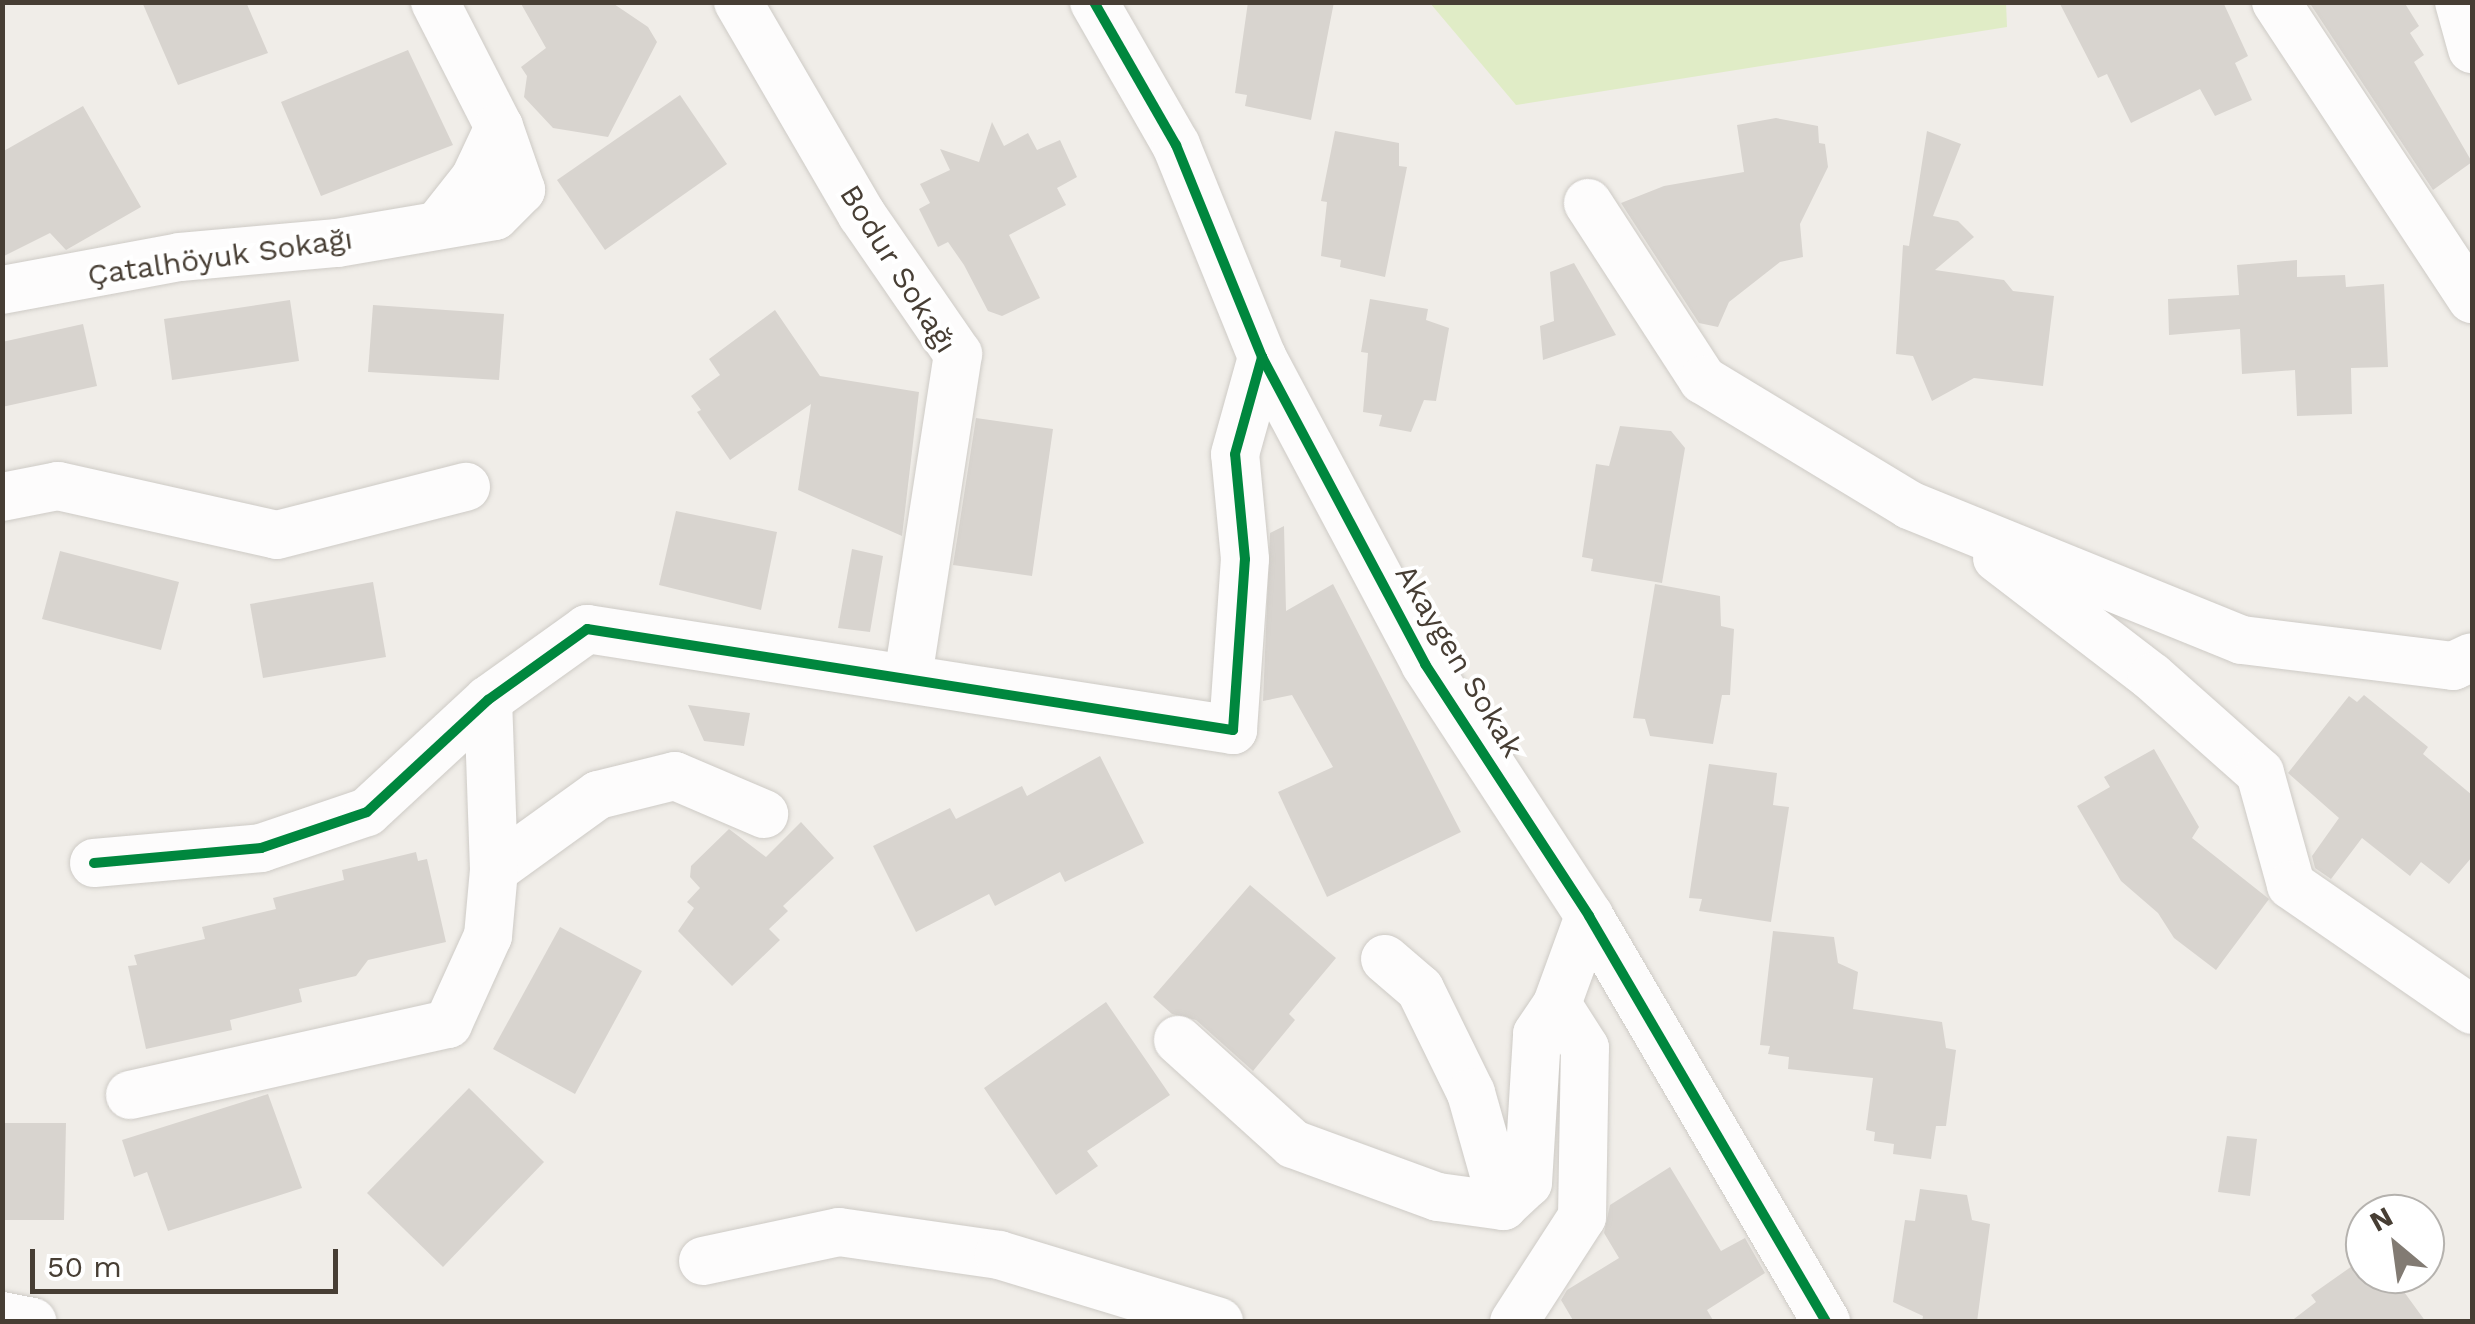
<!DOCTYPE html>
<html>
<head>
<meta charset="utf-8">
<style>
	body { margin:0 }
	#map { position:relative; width:2475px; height:1324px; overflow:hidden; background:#f0ede8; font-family:"Work Sans",sans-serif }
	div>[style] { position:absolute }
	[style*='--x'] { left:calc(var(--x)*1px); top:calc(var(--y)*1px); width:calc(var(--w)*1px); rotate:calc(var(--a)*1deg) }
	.green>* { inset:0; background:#e0ecc6 }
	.building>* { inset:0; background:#d8d4cf }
	.roads { filter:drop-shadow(0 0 2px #cecbc6) drop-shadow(0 0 2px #cecbc6) }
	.minor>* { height:48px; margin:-24px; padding:0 24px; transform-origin:24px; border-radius:24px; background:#fdfcfc }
	.cycleway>* { height:10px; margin:-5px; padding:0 5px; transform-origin:5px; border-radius:5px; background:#00873e }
	span { translate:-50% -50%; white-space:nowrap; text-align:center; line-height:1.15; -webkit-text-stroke:8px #fff; paint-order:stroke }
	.street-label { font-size:30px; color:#473e34 }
	.frame { position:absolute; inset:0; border:5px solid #473e34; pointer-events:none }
	.north { position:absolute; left:2345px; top:1194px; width:100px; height:100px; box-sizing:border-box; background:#fff; border:2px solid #b5b2ae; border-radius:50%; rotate:331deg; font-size:28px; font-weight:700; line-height:40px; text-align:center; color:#473e34 }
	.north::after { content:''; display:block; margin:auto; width:35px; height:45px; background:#827b73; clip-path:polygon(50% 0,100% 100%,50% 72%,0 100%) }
	.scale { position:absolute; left:30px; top:1249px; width:308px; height:45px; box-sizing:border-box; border:5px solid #473e34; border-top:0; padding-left:12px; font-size:30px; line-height:35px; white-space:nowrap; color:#473e34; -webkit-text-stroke:8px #fff; paint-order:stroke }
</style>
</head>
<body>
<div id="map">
	<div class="green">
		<div style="clip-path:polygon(2006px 2px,2007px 27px,1516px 105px,1430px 3px)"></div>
	</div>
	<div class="building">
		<div style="clip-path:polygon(142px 2px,246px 2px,268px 53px,178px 85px)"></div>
		<div style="clip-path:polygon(520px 2px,611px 2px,648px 27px,657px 42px,608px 137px,553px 128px,524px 97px,527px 76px,521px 67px,546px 48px)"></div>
		<div style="clip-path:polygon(1248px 2px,1334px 2px,1311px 120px,1245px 106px,1247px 95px,1235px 93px)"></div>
		<div style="clip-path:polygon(2059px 2px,2223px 2px,2248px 56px,2235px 63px,2252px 100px,2215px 116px,2200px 89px,2131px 123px,2107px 74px,2098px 78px)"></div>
		<div style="clip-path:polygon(2309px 2px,2404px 2px,2419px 26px,2410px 33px,2424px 55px,2414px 62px,2472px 162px,2433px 190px)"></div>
		<div style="clip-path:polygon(408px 50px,453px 145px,321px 196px,281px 102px)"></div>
		<div style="clip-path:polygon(680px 95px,727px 164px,605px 250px,557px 180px)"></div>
		<div style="clip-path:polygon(83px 106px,141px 207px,66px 250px,50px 233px,2px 257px,2px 152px)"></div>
		<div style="clip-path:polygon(1776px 118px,1818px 126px,1819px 143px,1825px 144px,1828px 167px,1800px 224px,1803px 257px,1780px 262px,1729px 302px,1718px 327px,1699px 323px,1621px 203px,1664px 186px,1744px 172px,1737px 125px)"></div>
		<div style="clip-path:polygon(992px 122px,1004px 146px,1028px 133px,1037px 150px,1060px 140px,1077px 177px,1057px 188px,1066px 205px,1009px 235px,1040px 298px,1002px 316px,988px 311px,964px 265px,948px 242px,938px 247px,919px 209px,930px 203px,920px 184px,950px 170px,940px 149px,979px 162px)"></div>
		<div style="clip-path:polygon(1335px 131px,1399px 143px,1399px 166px,1407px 167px,1385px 277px,1340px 267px,1341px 260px,1321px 256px,1327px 202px,1321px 201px)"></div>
		<div style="clip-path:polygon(1927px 131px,1961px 144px,1933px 216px,1958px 221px,1974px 237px,1935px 270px,2004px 280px,2013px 291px,2054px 296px,2043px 386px,1974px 378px,1932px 401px,1913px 356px,1896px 354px,1903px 245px,1909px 246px)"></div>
		<div style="clip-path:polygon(2297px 260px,2297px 277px,2345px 275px,2346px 287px,2384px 284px,2388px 367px,2351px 368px,2352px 414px,2297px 416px,2295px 370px,2242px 374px,2240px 329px,2169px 335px,2168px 299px,2239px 295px,2237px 265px)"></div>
		<div style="clip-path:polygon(1574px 263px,1616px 335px,1543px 360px,1540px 326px,1554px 321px,1550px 272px)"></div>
		<div style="clip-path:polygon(1370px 299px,1428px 309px,1426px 320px,1449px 328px,1436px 401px,1424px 400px,1411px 432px,1379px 426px,1382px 415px,1363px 412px,1368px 353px,1361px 352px)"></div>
		<div style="clip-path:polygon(290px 300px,299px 361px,172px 380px,164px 319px)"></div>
		<div style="clip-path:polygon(373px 305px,504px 314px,499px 380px,368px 372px)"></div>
		<div style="clip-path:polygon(775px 310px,820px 376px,919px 392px,902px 536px,798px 490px,811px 404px,730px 460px,697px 412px,701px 410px,691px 396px,720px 375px,709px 359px)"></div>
		<div style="clip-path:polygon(83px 324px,97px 386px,2px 407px,2px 342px)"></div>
		<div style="clip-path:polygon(976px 418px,1053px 429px,1032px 576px,953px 565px)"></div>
		<div style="clip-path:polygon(1620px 426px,1671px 431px,1685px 448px,1662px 583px,1591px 571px,1593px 559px,1582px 557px,1596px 464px,1609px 466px)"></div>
		<div style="clip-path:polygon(676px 511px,777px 532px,761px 610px,659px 585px)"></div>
		<div style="clip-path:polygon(1284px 526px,1286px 611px,1333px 584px,1461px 832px,1327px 897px,1278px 792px,1333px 767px,1292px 695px,1263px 701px,1270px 533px)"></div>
		<div style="clip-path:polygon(852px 549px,883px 556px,870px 632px,838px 628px)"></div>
		<div style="clip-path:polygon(60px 551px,179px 582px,161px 650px,42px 619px)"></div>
		<div style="clip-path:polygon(373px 582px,386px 657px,263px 678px,250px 604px)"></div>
		<div style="clip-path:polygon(1655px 584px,1720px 596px,1721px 626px,1734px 629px,1730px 695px,1722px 695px,1713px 744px,1650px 736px,1645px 719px,1633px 718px)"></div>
		<div style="clip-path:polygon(2364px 695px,2428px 747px,2423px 754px,2472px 795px,2472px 857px,2449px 884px,2421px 862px,2410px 876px,2362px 838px,2331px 879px,2315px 868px,2312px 856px,2339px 818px,2288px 773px,2349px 696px,2357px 702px)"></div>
		<div style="clip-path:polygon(688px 705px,750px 713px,744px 746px,704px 741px)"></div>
		<div style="clip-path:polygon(2154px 749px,2199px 827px,2192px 838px,2269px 899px,2216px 970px,2174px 938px,2158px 913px,2121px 881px,2077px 806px,2110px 787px,2104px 777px)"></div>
		<div style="clip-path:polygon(1100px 756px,1144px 843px,1065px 882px,1060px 872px,995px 906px,989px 894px,916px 932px,873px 846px,950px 808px,956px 819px,1022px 786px,1027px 796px)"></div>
		<div style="clip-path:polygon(1709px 764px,1777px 773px,1773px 805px,1789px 807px,1771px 922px,1699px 911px,1702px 899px,1689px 898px)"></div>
		<div style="clip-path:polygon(801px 822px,834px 858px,783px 906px,788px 911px,769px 929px,780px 940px,732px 986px,678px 931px,694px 908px,687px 902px,700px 888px,690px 877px,691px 866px,729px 829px,766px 857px)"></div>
		<div style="clip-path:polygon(416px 852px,418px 861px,427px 859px,446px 942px,368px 960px,356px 976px,299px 989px,302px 1002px,230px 1020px,232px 1030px,146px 1049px,128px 966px,137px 965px,134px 955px,205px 939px,202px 927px,276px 909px,273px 898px,344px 880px,342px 870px)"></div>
		<div style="clip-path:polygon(1250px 885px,1336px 958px,1289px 1014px,1295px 1020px,1253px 1071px,1196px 1020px,1172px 1014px,1153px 997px)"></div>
		<div style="clip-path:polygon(560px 927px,642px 971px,575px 1094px,493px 1049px)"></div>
		<div style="clip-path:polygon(1773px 931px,1834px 937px,1838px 963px,1858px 972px,1853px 1009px,1942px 1022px,1946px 1048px,1956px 1050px,1946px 1126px,1936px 1126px,1931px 1159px,1893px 1154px,1894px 1144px,1874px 1141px,1875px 1132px,1866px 1130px,1873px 1078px,1788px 1069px,1789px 1057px,1768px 1054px,1770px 1046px,1760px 1045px)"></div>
		<div style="clip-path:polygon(1106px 1002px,1170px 1095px,1087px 1151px,1098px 1166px,1056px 1195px,984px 1088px)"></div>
		<div style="clip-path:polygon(469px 1088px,544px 1162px,443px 1267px,367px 1193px)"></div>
		<div style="clip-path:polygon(268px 1094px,302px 1188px,168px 1231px,147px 1172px,134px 1177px,122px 1140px)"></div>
		<div style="clip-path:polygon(2px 1123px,66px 1123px,64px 1220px,2px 1220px)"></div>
		<div style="clip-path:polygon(2227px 1136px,2257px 1139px,2250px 1196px,2218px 1192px)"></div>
		<div style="clip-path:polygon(1670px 1167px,1721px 1251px,1745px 1238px,1765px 1273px,1707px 1310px,1714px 1322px,1574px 1322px,1561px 1300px,1567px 1290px,1619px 1258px,1604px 1233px,1610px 1205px)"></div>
		<div style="clip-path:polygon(1920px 1189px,1967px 1195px,1972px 1220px,1990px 1224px,1977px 1322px,1922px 1322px,1923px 1316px,1893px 1302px,1905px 1220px,1915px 1221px)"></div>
		<div style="clip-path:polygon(2365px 1257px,2365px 1274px,2391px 1274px,2426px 1322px,2290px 1322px,2316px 1302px,2311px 1295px)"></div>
	</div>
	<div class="roads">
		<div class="minor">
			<div style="--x:435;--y:2;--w:140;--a:62.9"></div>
			<div style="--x:738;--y:2;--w:246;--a:59.8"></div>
			<div style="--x:862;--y:215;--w:169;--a:55.4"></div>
			<div style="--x:958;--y:354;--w:328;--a:98.8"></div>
			<div style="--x:1094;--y:2;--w:165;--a:60.2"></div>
			<div style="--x:1176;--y:145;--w:229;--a:67.9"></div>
			<div style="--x:1262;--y:357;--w:348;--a:62"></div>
			<div style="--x:1425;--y:664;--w:301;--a:56.9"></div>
			<div style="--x:1589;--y:916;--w:470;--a:59.7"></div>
			<div style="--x:2276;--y:2;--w:356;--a:56.6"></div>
			<div style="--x:2459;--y:2;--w:49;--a:74.5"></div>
			<div style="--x:1588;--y:203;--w:211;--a:57"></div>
			<div style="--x:1703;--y:380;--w:241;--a:31.2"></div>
			<div style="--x:1909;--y:505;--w:359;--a:22.1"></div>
			<div style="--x:2242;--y:640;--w:213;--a:7"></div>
			<div style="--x:2453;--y:666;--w:21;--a:-25"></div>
			<div style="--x:2;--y:290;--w:181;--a:-10.5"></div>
			<div style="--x:180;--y:257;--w:158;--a:-5.1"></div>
			<div style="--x:337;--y:243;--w:160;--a:-9.7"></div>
			<div style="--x:495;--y:216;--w:37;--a:-45"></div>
			<div style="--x:521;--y:190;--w:67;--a:-109.2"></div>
			<div style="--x:499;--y:127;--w:56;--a:115.2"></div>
			<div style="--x:475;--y:178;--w:60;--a:128.2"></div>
			<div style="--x:2;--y:497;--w:57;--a:-11.1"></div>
			<div style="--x:58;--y:486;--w:224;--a:12.6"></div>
			<div style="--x:277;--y:535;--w:195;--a:-14.3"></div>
			<div style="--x:1997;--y:558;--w:195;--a:37.5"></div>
			<div style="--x:2152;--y:677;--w:144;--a:41.6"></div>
			<div style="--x:2260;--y:773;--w:116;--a:74.5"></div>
			<div style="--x:2291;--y:885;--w:220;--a:34.6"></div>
			<div style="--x:94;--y:863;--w:168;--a:-5.1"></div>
			<div style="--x:261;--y:848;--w:112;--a:-18.8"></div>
			<div style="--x:367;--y:812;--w:165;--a:-42.8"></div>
			<div style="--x:488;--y:700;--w:122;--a:-35.6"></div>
			<div style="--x:587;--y:629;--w:654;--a:8.89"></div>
			<div style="--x:1233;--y:730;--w:171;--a:-86"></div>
			<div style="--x:1245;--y:559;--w:105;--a:-95.4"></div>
			<div style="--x:1235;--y:454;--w:101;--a:-74.4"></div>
			<div style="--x:494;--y:870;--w:128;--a:-35.8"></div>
			<div style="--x:598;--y:795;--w:79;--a:-13.9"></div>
			<div style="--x:675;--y:776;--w:97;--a:23.1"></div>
			<div style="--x:1385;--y:959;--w:46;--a:40.6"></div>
			<div style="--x:1420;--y:989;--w:116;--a:63.9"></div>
			<div style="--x:1471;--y:1093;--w:117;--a:74.2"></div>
			<div style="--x:1178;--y:1040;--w:155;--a:42.1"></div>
			<div style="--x:1293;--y:1144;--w:154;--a:20.1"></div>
			<div style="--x:1438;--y:1197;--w:66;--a:7.9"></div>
			<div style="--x:1503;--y:1206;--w:34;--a:-43"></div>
			<div style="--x:1528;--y:1183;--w:149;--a:-86.5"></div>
			<div style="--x:1537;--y:1034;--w:36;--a:-56"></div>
			<div style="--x:1557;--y:1004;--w:94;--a:-70"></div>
			<div style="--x:130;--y:1095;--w:326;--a:-12.6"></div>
			<div style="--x:448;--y:1024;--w:97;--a:-65.6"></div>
			<div style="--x:488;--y:936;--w:66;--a:-84.8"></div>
			<div style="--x:494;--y:870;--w:170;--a:-92"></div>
			<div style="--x:703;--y:1261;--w:139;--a:-12"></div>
			<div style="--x:839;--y:1232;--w:162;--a:8.2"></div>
			<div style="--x:999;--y:1255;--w:230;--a:16.9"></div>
			<div style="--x:2;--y:1316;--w:31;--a:11"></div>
			<div style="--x:1514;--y:1322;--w:125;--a:-57.1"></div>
			<div style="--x:1582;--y:1217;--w:169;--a:-89"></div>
			<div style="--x:1585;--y:1048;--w:52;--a:-122.5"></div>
		</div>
	</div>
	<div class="cycleway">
		<div style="--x:1094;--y:2;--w:165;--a:60.2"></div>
		<div style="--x:1176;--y:145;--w:229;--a:67.9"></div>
		<div style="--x:1262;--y:357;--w:348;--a:62"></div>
		<div style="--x:1425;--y:664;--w:301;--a:56.9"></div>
		<div style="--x:1589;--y:916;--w:470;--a:59.7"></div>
		<div style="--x:94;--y:863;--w:168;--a:-5.1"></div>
		<div style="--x:261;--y:848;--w:112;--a:-18.8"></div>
		<div style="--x:367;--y:812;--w:165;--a:-42.8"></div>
		<div style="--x:488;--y:700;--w:122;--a:-35.6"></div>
		<div style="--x:587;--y:629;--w:654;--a:8.89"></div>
		<div style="--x:1233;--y:730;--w:171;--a:-86"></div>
		<div style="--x:1245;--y:559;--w:105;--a:-95.4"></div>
		<div style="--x:1235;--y:454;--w:101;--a:-74.4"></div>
	</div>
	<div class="street-label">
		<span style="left:220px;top:257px;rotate:-8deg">Çatalhöyuk Sokağı</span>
		<span style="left:898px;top:269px;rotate:58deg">Bodur Sokağı</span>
		<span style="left:1459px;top:661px;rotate:59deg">Akaygen Sokak</span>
	</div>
	<div class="frame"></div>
	<div class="north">N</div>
	<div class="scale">50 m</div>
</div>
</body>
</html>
